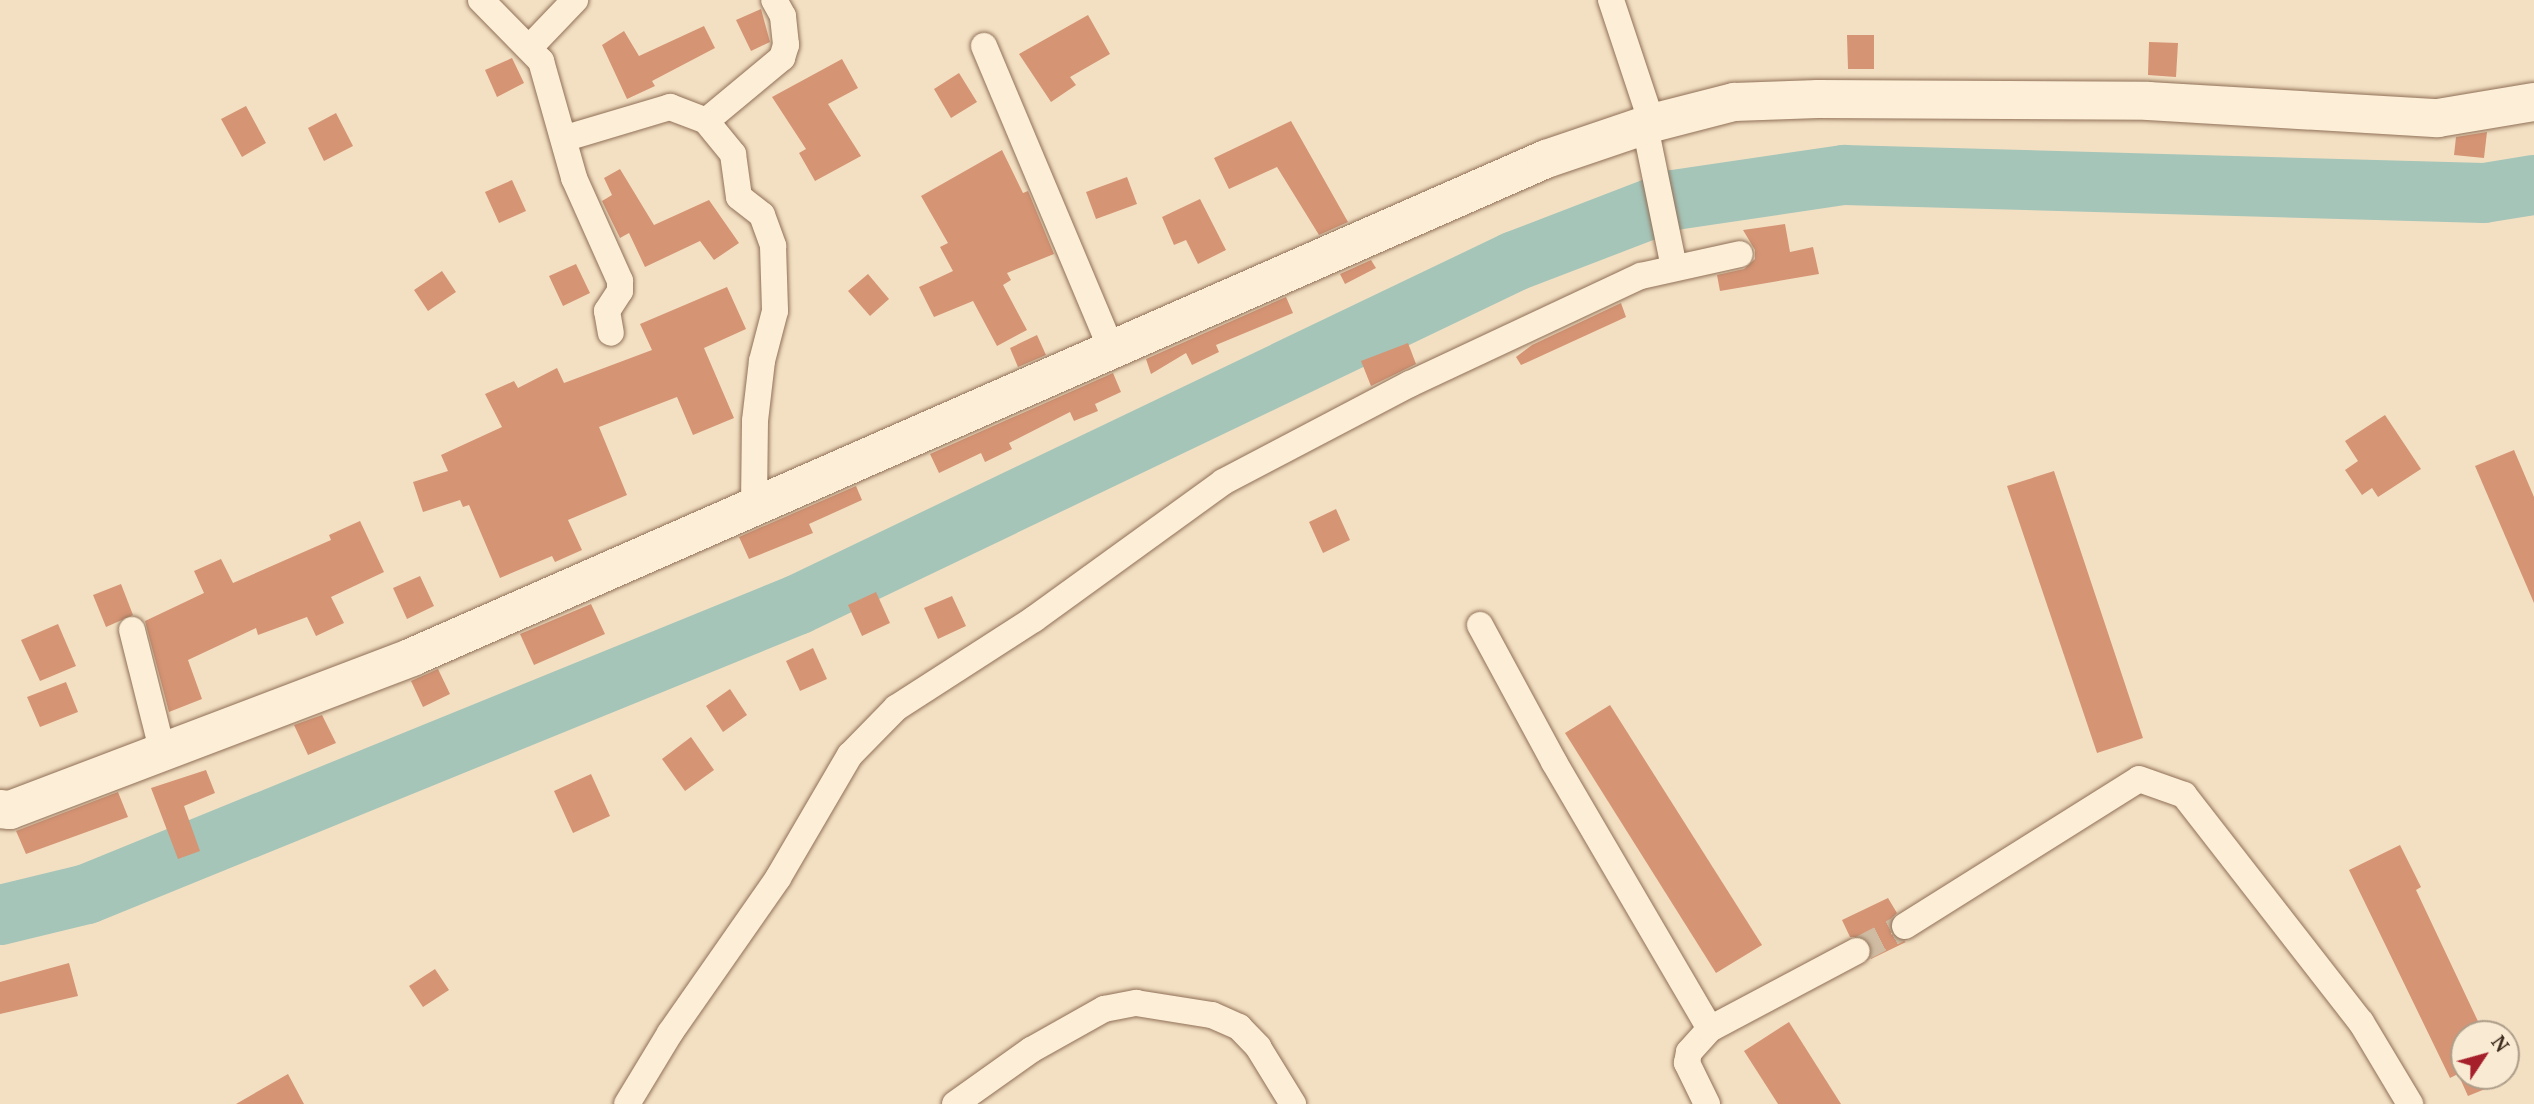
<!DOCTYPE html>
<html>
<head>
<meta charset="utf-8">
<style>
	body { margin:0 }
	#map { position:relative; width:2534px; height:1104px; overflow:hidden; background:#f3e0c3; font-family:"PT Serif",serif }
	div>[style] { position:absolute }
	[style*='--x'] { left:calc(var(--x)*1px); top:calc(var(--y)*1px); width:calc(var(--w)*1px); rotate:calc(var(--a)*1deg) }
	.river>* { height:60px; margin:-30px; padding:0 30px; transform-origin:30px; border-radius:30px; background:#a5c5b9 }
	.building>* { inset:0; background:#d59474 }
	.street-tunnel>* { height:26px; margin-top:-13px; transform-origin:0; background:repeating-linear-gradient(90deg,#cfbca2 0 26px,transparent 0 39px) }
	.roads { filter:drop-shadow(0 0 2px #907057) drop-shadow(0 0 2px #907057) }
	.street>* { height:26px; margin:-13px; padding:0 13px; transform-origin:13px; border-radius:13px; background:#fceed7 }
	.secondary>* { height:38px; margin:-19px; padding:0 19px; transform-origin:19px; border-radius:19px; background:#fceed7 }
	span { translate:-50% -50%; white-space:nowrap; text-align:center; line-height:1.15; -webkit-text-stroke:5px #f9ebd3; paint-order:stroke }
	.north { position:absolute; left:2450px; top:1020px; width:70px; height:70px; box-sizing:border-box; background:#f9ebd3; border:2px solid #ae9e8a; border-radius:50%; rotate:54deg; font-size:19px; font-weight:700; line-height:28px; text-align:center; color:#3e2a1d }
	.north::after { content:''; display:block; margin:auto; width:24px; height:32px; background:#a6202c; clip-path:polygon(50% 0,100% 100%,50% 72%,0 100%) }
</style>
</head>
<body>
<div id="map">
	<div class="river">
		<div style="--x:0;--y:915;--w:89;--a:-13.6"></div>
		<div style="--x:87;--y:894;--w:767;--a:-22.15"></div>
		<div style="--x:797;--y:605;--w:796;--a:-25.6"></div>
		<div style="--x:1515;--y:261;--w:170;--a:-21"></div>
		<div style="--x:1674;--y:200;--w:172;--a:-8.4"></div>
		<div style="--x:1844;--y:175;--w:640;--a:1.61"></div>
		<div style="--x:2484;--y:193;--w:51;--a:-9.1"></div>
	</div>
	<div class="building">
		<div style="clip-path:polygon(761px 9px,770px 42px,751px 51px,736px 20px)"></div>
		<div style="clip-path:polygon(1088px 15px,1110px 54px,1070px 77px,1076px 85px,1051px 102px,1019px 54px)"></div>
		<div style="clip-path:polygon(704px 26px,715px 48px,652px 81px,655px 86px,627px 99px,602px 45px,624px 31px,639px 56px)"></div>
		<div style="clip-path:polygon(1847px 35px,1874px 35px,1874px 69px,1848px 69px)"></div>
		<div style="clip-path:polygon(2149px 42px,2178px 43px,2176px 77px,2148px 75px)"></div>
		<div style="clip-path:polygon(512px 58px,524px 83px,497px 97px,485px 70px)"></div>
		<div style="clip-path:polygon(842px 59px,858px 88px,828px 104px,861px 156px,815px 181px,799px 153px,806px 149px,772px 97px)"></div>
		<div style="clip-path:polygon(959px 73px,977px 102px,951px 118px,934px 89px)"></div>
		<div style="clip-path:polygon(246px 106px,266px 143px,242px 157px,221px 119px)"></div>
		<div style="clip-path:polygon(336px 113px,353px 146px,324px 161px,308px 128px)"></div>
		<div style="clip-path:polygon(1291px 121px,1348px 222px,1319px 235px,1277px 167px,1229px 189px,1214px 158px)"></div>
		<div style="clip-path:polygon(2487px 132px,2484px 158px,2454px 155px,2456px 137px)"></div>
		<div style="clip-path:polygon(1002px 150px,1023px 193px,1028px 191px,1054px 254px,1007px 273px,1011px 280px,1003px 285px,1027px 330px,997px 346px,973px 301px,934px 317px,919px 287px,953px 271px,940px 247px,948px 243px,921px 196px)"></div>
		<div style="clip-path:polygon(620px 169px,654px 225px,709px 200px,739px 243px,714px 260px,700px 241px,645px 267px,629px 233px,620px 238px,602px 201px,612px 195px,604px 178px)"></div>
		<div style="clip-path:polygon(1127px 177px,1137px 204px,1096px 219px,1086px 192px)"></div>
		<div style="clip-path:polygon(512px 180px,526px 211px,499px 223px,485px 192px)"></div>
		<div style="clip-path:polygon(1200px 199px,1226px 250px,1198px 264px,1186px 240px,1174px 245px,1162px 217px)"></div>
		<div style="clip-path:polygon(1785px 224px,1790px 252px,1813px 247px,1819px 274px,1720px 291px,1717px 275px,1744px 269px,1755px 259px,1755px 250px,1743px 230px)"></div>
		<div style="clip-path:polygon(1371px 260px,1376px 268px,1345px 284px,1340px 274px)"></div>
		<div style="clip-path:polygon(576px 264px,590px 293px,563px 306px,549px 276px)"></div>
		<div style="clip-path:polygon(442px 271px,456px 292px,428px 311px,414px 290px)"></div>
		<div style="clip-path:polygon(868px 274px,889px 299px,870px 316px,848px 291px)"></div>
		<div style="clip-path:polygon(727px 287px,746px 329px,704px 348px,734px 418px,693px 435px,677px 397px,599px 427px,627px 495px,568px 520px,582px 550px,555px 562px,552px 556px,500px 578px,469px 505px,463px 507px,460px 500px,423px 512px,413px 482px,448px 471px,441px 455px,502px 427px,485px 394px,514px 381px,518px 388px,557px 368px,564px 383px,652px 350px,640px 324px)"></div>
		<div style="clip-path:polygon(1286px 297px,1293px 313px,1216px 345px,1219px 352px,1192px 365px,1186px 353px,1151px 374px,1146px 359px)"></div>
		<div style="clip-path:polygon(1621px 303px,1626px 317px,1521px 365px,1516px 357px,1532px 345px)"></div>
		<div style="clip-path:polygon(1037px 335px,1046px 355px,1018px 367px,1010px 348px)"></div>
		<div style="clip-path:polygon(1408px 343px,1416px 364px,1371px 386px,1361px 361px)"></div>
		<div style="clip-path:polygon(1113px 373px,1121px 392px,1095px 404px,1098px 411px,1074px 421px,1070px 412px,1009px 443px,1012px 449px,985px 462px,981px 453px,939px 473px,930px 454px)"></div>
		<div style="clip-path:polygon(2385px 415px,2421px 469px,2378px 497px,2372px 488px,2362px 495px,2345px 470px,2358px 461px,2345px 441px)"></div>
		<div style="clip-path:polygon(2514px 450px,2534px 497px,2534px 603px,2475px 466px)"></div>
		<div style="clip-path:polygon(2054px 471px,2143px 738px,2097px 753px,2007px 486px)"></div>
		<div style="clip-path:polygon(856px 486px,862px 500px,809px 524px,813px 533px,749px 559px,739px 537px)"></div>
		<div style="clip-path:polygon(1336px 509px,1350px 540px,1323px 553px,1309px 522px)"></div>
		<div style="clip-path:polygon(360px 521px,384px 572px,331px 597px,344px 623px,316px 636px,307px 617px,258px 635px,256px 628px,188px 660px,202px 699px,169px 712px,145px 621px,204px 593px,194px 571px,221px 559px,233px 583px,331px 540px,329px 535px)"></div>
		<div style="clip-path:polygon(420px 576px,434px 606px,407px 619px,393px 588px)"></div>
		<div style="clip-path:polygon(121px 584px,133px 615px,106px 627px,93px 595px)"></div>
		<div style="clip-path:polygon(876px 592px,890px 623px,862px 636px,848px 605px)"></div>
		<div style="clip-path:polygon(952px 596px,966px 626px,938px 639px,924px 608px)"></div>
		<div style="clip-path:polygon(591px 604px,605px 634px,534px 665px,520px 634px)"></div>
		<div style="clip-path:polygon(58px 624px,76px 666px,40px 681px,21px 640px)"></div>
		<div style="clip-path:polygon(813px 648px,827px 679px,800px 691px,786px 661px)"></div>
		<div style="clip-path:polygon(438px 669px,450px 694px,423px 707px,411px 681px)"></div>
		<div style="clip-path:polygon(66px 682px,78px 712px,40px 727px,27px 697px)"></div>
		<div style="clip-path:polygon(730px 689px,747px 715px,723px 732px,706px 706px)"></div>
		<div style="clip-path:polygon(1610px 705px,1762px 945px,1716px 973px,1565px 733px)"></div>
		<div style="clip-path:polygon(322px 715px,336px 743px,308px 755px,294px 725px)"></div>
		<div style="clip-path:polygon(691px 737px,714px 770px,685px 791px,662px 759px)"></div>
		<div style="clip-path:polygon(206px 770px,215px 793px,184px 806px,200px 851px,178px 859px,151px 788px)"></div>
		<div style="clip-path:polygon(591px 774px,610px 816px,573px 833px,554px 791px)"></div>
		<div style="clip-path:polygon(118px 792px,128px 817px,26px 854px,16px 831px)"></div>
		<div style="clip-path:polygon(2400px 845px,2421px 887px,2416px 890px,2484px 1034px,2464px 1034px,2464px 1076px,2492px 1076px,2495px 1085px,2468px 1096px,2458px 1074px,2450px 1078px,2349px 870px)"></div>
		<div style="clip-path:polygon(1888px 898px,1897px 913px,1891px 919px,1891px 934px,1906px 942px,1871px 959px,1871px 943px,1865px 937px,1850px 937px,1842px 920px)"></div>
		<div style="clip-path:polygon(69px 963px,78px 996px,0 1014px,0 982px)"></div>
		<div style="clip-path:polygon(435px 969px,449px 990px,423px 1007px,409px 986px)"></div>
		<div style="clip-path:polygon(1789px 1022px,1841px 1104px,1778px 1104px,1744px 1051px)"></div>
		<div style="clip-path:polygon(288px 1074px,304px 1104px,236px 1104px)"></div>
	</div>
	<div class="street-tunnel">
		<div style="--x:1857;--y:951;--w:54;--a:-27.5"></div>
	</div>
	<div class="roads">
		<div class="street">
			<div style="--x:481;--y:0;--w:86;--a:45.5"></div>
			<div style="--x:541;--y:61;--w:122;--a:74.2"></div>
			<div style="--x:574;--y:178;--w:113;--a:65.9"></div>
			<div style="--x:620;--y:281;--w:10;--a:90"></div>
			<div style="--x:620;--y:291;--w:24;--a:123"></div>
			<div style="--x:607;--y:311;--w:22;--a:80"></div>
			<div style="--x:1611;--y:0;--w:130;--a:71.6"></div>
			<div style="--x:531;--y:46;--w:64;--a:-46.3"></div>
			<div style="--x:984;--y:46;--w:328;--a:67.2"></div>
			<div style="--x:706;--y:121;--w:99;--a:-39.7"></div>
			<div style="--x:782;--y:58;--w:14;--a:-73"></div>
			<div style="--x:786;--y:45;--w:29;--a:-96"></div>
			<div style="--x:783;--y:16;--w:18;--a:-119"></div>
			<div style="--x:1645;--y:126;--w:144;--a:78.4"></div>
			<div style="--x:566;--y:138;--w:109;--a:-16.6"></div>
			<div style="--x:670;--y:107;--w:39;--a:21"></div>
			<div style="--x:706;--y:121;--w:43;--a:50.7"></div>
			<div style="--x:733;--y:154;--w:43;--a:82.1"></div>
			<div style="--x:739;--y:197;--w:29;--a:38"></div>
			<div style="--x:762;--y:215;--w:33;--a:70"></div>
			<div style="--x:773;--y:246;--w:65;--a:88.2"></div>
			<div style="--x:775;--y:311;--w:52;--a:104.6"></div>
			<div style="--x:762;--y:361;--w:60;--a:96.7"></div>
			<div style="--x:755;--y:421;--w:84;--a:90.7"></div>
			<div style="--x:1480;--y:625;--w:156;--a:61.6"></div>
			<div style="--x:1554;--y:762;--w:309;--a:59.7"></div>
			<div style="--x:132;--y:630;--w:123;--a:75.9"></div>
			<div style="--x:1905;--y:926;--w:276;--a:-32.1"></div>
			<div style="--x:2139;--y:779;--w:48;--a:19.6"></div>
			<div style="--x:2184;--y:795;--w:288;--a:52.1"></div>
			<div style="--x:2361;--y:1022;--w:96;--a:59.1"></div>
			<div style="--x:627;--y:1104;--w:83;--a:-58.8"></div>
			<div style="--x:670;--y:1033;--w:189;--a:-55.1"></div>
			<div style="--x:778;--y:878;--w:143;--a:-59.7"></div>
			<div style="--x:850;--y:755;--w:66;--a:-45.6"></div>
			<div style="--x:896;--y:708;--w:164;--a:-32.8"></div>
			<div style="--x:1034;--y:619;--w:233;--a:-35.9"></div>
			<div style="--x:1223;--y:482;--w:211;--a:-27.7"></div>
			<div style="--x:1410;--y:384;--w:255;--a:-25.1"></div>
			<div style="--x:1641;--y:276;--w:101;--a:-12.5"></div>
			<div style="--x:955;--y:1104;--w:93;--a:-35.4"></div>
			<div style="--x:1031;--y:1050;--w:84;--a:-29.3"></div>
			<div style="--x:1104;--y:1009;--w:33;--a:-11"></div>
			<div style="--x:1136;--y:1003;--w:77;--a:9"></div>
			<div style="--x:1212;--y:1015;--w:30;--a:24"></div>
			<div style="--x:1239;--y:1027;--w:28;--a:46"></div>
			<div style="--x:1258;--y:1047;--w:67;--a:58.4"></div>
			<div style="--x:1707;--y:1104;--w:46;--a:-116"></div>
			<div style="--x:1687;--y:1063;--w:11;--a:-80"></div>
			<div style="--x:1689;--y:1052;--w:31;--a:-48"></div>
			<div style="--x:1710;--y:1029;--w:166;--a:-28"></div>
		</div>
		<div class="secondary">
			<div style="--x:0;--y:809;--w:10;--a:6"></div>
			<div style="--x:10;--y:810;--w:430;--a:-20.8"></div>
			<div style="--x:412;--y:657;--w:1239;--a:-23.71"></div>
			<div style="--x:1546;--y:159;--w:112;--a:-18.8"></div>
			<div style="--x:1652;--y:123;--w:85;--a:-14.4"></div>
			<div style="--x:1734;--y:102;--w:84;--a:-2"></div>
			<div style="--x:1818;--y:99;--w:330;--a:0.3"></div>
			<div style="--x:2148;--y:101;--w:290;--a:3.4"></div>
			<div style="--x:2438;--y:118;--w:97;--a:-9.5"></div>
		</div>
	</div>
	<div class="north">N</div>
</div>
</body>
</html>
